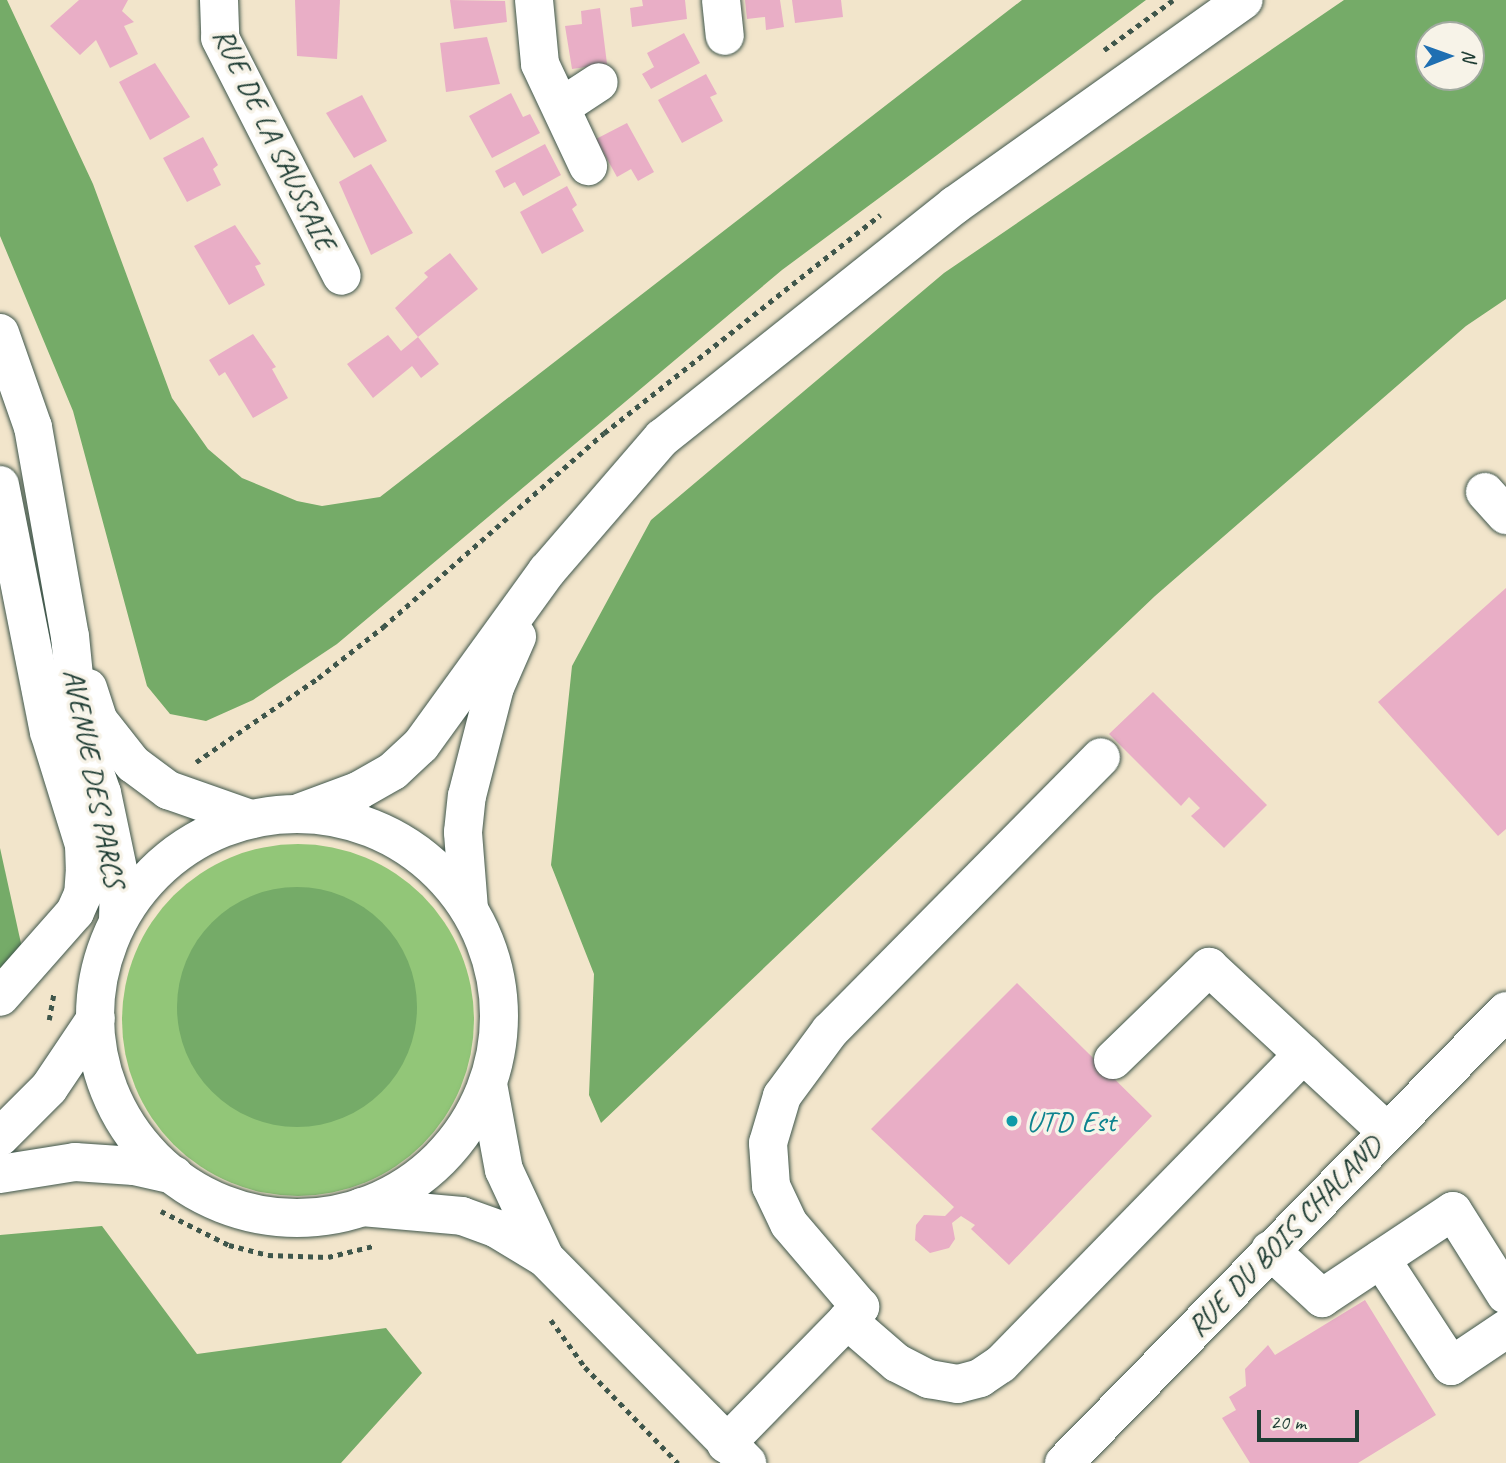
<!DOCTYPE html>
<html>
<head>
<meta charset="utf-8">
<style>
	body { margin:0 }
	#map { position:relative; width:1506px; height:1463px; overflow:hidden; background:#f2e5cb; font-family:Caveat,sans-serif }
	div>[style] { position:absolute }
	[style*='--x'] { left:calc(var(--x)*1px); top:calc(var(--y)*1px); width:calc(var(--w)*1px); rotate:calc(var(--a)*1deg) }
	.green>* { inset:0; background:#92c678 }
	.round { border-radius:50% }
	.forest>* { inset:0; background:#75ab68 }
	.building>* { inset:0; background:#e9aec6 }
	.path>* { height:4.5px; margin-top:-2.25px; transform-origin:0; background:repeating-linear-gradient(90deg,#3f564b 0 5px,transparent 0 10px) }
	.roads { filter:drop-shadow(0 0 2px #3f564b) drop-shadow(0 0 2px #3f564b) }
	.minor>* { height:38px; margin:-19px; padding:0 19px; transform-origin:19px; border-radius:19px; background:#fff }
	.major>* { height:38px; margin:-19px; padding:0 19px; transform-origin:19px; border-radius:19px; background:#fff }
	.major>.ring { margin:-19px; padding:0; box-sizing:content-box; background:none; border:38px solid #fff; border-radius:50% }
	.dots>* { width:19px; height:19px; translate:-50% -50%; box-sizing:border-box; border:4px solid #f7f3e8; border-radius:50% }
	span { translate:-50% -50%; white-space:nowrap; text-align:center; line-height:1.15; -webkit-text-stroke:7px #f7f3e8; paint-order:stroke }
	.street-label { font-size:30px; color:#1f3d34 }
	.culture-label { font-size:30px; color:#0d838f }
	.left { translate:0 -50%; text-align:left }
	.north { position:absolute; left:1415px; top:21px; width:70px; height:70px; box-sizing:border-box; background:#f7f3e8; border:2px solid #a1aaa0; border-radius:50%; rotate:89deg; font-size:19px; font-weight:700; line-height:28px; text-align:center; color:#1f3d34 }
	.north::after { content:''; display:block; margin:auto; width:24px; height:32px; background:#1f6fb2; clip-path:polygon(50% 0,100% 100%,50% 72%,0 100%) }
	.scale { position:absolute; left:1257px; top:1410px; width:102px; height:32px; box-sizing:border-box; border:4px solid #1f3d34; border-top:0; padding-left:9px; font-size:21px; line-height:24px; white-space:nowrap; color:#1f3d34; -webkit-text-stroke:5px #f7f3e8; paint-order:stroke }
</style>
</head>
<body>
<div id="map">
	<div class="green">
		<div class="round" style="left:122px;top:844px;width:352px;height:352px"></div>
	</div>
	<div class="forest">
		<div style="clip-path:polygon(0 0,7px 0,93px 184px,172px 398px,208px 449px,242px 478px,297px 501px,322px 506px,380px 497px,1022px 0,1146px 0,782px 270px,337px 644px,253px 700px,206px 721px,170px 714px,147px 686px,73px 411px,0 236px)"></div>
		<div style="clip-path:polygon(evenodd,1344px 0,1506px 0,1506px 299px,1466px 326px,1155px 596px,601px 1123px,589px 1095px,594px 974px,551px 865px,572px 666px,651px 520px,944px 273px,1344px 0,1429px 35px,1471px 35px,1471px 77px,1429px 77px,1429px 35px)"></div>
		<div style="clip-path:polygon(0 848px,24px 957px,0 983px)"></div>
		<div class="round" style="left:177px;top:887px;width:240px;height:240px"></div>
		<div style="clip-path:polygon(102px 1226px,197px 1354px,386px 1328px,422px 1373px,341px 1463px,0 1463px,0 1235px)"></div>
	</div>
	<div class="building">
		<div style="clip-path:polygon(79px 0,128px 0,122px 11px,134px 22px,124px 26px,138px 54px,110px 68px,96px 40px,80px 55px,50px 26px)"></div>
		<div style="clip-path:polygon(295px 0,340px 0,337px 59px,297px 56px)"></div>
		<div style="clip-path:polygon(450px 0,505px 1px,507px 22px,454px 29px)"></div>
		<div style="clip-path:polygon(642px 0,685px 0,687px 19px,632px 27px,630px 8px,643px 6px)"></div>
		<div style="clip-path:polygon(745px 0,780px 0,784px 27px,766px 30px,765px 17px,747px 19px)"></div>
		<div style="clip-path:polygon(792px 0,841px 0,843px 17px,795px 23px)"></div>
		<div style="clip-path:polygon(600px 8px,607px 64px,572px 69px,565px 26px,582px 24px,581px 11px)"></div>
		<div style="clip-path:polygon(684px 33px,700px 63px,651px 89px,642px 74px,654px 67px,647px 53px)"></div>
		<div style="clip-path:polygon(487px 37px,500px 84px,446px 92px,440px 43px)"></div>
		<div style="clip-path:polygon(155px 63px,190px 117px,150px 140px,119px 82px)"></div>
		<div style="clip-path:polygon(706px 74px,717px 94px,710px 97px,723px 121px,682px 143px,658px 100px)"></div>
		<div style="clip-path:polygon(511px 93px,523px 117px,530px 114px,540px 133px,492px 158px,469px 116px)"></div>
		<div style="clip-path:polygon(362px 95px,387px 141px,354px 158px,326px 113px)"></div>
		<div style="clip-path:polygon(627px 123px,654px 172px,638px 181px,631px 169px,617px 177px,596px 139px)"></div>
		<div style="clip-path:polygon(203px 137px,218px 165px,213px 169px,221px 185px,187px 202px,163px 158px)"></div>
		<div style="clip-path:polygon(545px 144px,561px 175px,523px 196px,515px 182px,504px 188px,495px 171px)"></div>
		<div style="clip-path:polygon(371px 164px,413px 233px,371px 255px,339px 182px)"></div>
		<div style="clip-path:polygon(567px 186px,577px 205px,572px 209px,584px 231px,542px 254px,520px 212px)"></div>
		<div style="clip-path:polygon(235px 225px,261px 264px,255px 266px,265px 285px,229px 305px,194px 246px)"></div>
		<div style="clip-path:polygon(450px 253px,478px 289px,418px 337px,395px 308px,428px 277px,424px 273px)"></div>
		<div style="clip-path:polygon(253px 334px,276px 367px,272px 369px,288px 398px,253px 418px,225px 372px,219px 376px,209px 360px)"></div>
		<div style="clip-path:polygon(388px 335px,401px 351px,418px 337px,439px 364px,421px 378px,412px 366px,373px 398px,347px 364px)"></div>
		<div style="clip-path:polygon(1506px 588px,1506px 829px,1498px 836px,1378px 702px)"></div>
		<div style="clip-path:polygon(1153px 692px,1267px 805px,1224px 848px,1191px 816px,1200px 808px,1189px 797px,1181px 806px,1109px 734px)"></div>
		<div style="clip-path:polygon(1017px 983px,1152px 1116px,1009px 1265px,971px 1229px,975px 1225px,961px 1216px,952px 1223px,955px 1239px,949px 1248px,930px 1253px,915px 1240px,916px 1225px,924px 1215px,945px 1216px,954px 1207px,871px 1129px)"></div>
		<div style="clip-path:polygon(1365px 1300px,1436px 1415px,1358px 1463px,1250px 1463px,1222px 1418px,1236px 1410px,1229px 1397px,1246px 1386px,1245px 1369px,1268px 1345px,1275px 1355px)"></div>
	</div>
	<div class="path">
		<div style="--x:1104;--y:50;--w:85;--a:-35.9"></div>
		<div style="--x:196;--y:762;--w:148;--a:-34.5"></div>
		<div style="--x:318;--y:678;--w:83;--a:-38.1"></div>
		<div style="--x:383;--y:627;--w:294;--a:-41.3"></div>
		<div style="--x:604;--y:433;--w:352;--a:-38.3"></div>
		<div style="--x:49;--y:1020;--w:29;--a:-80"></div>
		<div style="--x:161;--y:1211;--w:76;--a:26.6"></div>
		<div style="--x:229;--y:1245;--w:40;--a:14.4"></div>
		<div style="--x:268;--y:1255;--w:60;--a:1.9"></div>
		<div style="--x:328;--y:1257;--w:46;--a:-13.7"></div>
		<div style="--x:551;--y:1320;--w:58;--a:54.1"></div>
		<div style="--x:585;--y:1367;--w:134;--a:45.9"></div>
	</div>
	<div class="roads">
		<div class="minor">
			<div style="--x:219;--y:0;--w:38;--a:88"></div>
			<div style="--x:220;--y:38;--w:267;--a:62.9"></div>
			<div style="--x:534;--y:0;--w:64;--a:84.6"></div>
			<div style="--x:540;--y:64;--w:113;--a:64.8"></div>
			<div style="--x:721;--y:0;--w:36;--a:84"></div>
			<div style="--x:561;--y:107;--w:45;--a:-33.3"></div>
			<div style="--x:0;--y:333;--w:100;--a:70.7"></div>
			<div style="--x:33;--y:427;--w:212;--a:80"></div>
			<div style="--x:70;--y:636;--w:90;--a:84.3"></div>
			<div style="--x:79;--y:726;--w:71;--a:71.1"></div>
			<div style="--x:102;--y:793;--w:83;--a:78.1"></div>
			<div style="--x:119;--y:874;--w:46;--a:91.2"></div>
			<div style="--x:0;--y:485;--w:252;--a:78.8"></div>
			<div style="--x:49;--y:732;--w:118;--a:72.8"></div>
			<div style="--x:84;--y:845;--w:23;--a:88"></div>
			<div style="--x:85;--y:868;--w:26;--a:94"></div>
			<div style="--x:83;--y:894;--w:20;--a:114"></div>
			<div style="--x:75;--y:912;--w:113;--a:131.4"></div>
			<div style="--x:1485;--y:492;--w:31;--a:48"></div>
			<div style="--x:88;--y:688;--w:35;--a:72"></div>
			<div style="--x:99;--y:721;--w:55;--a:51.7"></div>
			<div style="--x:133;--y:764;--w:44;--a:36.6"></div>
			<div style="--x:168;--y:790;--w:88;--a:19.3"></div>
			<div style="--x:1113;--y:1060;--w:134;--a:-44.1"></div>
			<div style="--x:1209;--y:967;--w:241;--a:42.8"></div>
			<div style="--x:488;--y:1084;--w:87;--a:79.5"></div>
			<div style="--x:504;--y:1170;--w:97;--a:65"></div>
			<div style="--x:362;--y:1207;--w:100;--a:5.1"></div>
			<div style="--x:462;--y:1216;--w:37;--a:20"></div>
			<div style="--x:497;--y:1229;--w:56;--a:31.1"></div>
			<div style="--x:545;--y:1258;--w:288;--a:45.4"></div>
			<div style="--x:1270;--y:1250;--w:71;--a:42.7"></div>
			<div style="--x:1322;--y:1298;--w:157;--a:-33.6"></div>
			<div style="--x:1453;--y:1211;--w:99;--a:57.8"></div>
			<div style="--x:1381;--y:1259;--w:128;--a:56.8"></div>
			<div style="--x:1451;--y:1366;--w:66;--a:-33.9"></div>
			<div style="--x:847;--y:1320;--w:66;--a:40.7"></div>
			<div style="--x:897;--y:1363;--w:36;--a:27"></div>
			<div style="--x:929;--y:1379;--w:29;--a:10"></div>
			<div style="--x:958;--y:1384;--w:23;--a:-15"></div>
			<div style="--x:980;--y:1378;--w:25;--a:-34"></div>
			<div style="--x:1001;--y:1364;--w:433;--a:-45.7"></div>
			<div style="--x:726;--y:1444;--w:192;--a:-45.6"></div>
			<div style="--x:860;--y:1307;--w:109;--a:-130.5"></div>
			<div style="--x:789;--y:1224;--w:42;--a:-115.3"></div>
			<div style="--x:771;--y:1186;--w:43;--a:-94"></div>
			<div style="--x:768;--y:1143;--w:49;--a:-73.4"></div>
			<div style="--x:782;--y:1096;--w:81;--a:-53.6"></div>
			<div style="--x:830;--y:1031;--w:385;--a:-45.3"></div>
			<div style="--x:1064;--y:1463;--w:632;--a:-45.64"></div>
		</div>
		<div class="major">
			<div style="--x:301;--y:812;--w:61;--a:-20.2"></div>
			<div style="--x:358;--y:791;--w:40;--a:-29.7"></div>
			<div style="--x:393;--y:771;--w:38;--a:-43"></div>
			<div style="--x:421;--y:745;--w:215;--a:-54.1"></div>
			<div style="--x:547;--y:571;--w:176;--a:-49.2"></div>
			<div style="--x:662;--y:438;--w:374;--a:-38.5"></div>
			<div style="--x:955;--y:205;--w:354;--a:-35.4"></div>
			<div class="ring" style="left:95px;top:814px;width:366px;height:366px"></div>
			<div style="--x:469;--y:909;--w:77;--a:-94.5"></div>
			<div style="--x:463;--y:832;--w:36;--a:-84"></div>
			<div style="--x:467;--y:796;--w:113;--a:-75.6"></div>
			<div style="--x:495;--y:687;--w:55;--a:-66.3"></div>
			<div style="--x:0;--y:1137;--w:69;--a:-45"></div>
			<div style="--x:49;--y:1088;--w:84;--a:-56.1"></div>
			<div style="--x:0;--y:1174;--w:76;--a:-9.1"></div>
			<div style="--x:75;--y:1162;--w:59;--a:3.9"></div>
			<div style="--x:134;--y:1166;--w:41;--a:12.7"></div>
		</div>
	</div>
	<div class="dots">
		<div style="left:1012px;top:1121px;background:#0f9aa8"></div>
	</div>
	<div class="street-label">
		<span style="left:275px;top:139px;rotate:64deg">RUE DE LA SAUSSAIE</span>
		<span style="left:95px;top:778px;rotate:79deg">AVENUE DES PARCS</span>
		<span style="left:1284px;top:1236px;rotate:-46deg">RUE DU BOIS CHALAND</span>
	</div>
	<div class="culture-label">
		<span class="left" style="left:1026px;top:1121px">UTD Est</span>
	</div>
	<div class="north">N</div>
	<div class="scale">20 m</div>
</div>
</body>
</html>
